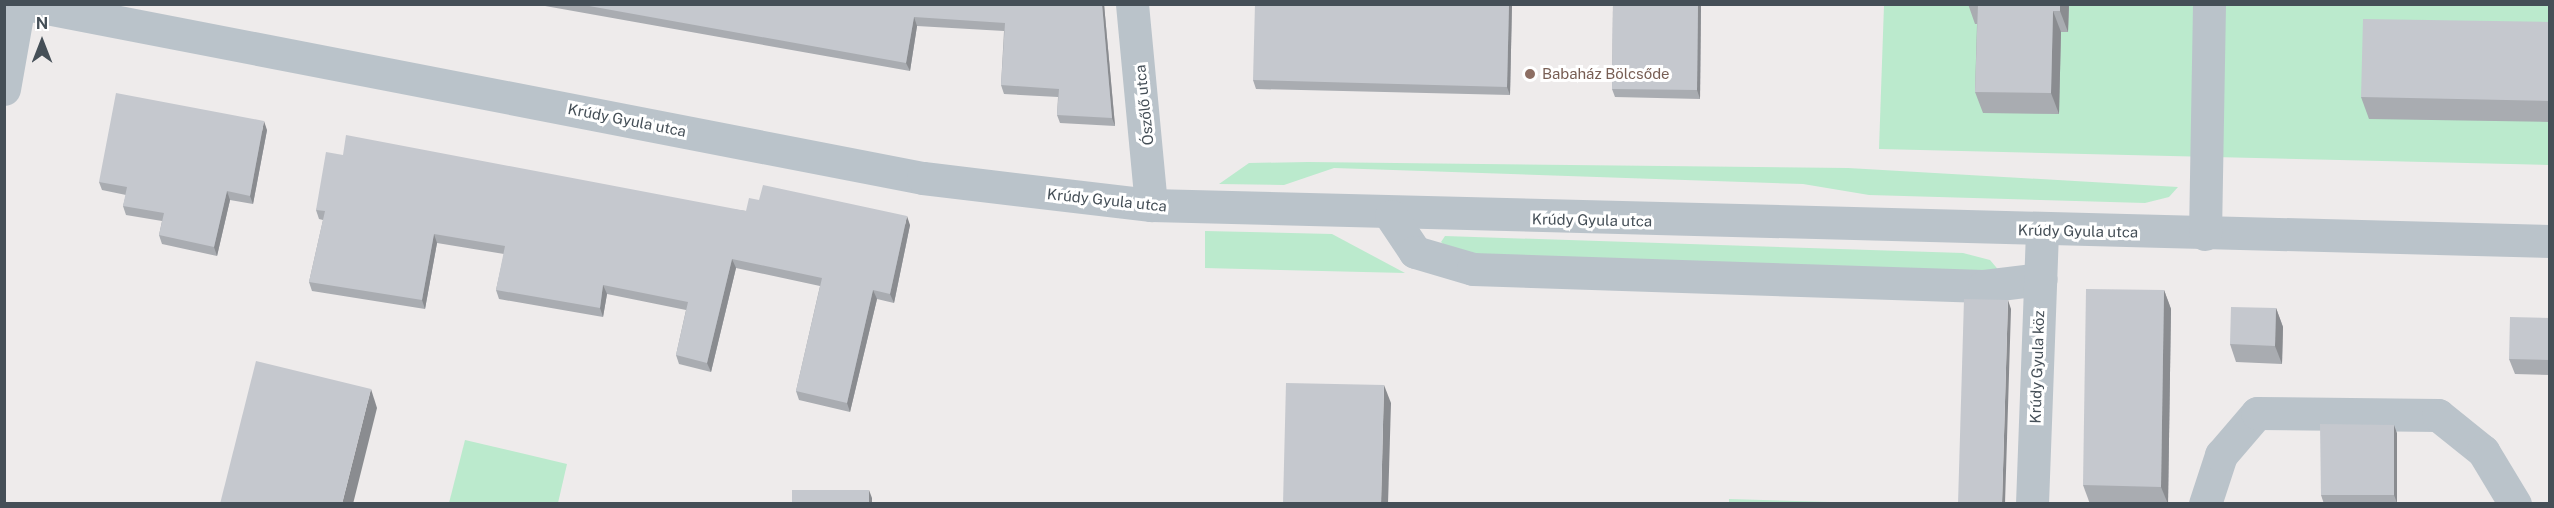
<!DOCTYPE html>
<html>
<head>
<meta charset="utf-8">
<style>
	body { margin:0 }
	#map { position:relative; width:2554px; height:508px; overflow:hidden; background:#eeebeb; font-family:"Public Sans",sans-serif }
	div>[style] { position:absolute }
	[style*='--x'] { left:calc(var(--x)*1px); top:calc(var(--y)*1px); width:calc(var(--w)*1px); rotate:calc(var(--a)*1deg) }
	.green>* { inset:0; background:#bbeacd }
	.minor>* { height:33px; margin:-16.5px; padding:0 16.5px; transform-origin:16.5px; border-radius:16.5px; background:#bac3ca }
	.wall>* { inset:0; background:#a9acb1 }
	.shaded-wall>* { inset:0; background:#8a8c90 }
	.building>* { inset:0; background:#c5c8ce }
	.dots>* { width:16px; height:16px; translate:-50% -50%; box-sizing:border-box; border:3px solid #fff; border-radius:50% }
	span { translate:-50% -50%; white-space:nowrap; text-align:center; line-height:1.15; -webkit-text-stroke:6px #fff; paint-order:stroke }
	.education-label { font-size:15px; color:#785e54 }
	.left { translate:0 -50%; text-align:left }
	.street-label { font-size:15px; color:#454f57 }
	.frame { position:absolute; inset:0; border:6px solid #454f57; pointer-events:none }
	.north { position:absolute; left:12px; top:12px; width:60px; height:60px; -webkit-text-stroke:4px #fff; paint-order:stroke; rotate:0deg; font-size:16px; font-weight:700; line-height:24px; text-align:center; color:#454f57 }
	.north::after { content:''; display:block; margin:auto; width:21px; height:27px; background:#454f57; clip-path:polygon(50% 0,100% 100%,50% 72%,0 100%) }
</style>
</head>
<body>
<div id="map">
	<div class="green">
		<div style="clip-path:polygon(1884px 5px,2549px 5px,2549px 165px,1879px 149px)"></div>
		<div style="clip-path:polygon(1308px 162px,1848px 168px,2178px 187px,2169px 197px,2145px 203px,1869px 195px,1803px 184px,1334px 168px,1284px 185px,1219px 184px,1249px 163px)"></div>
		<div style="clip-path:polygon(1205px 231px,1332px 234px,1405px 273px,1205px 268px)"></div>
		<div style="clip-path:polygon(1445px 236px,1963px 253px,1990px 260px,2001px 273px,1500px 258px,1450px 251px,1441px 242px)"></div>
		<div style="clip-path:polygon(465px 440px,567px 464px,558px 503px,449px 503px)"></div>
		<div style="clip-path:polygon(1729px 499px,1865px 503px,1729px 504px)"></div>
	</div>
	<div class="minor">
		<div style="--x:26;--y:4;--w:914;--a:10.98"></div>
		<div style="--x:923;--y:178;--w:230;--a:6.8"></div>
		<div style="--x:1151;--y:205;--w:1399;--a:1.47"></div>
		<div style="--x:1132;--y:4;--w:202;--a:84.6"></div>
		<div style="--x:4;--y:89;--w:86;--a:-80"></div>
		<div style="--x:1391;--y:216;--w:43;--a:56.3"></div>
		<div style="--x:1415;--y:252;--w:60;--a:16.3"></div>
		<div style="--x:1473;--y:269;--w:511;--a:1.91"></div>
		<div style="--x:1984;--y:286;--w:57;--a:-7"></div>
		<div style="--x:2205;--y:234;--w:230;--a:-89"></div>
		<div style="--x:2032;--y:504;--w:273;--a:-87.9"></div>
		<div style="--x:2205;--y:504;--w:52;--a:-71.9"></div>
		<div style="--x:2221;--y:455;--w:55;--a:-49.4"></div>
		<div style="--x:2257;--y:413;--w:181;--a:0.6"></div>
		<div style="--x:2438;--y:415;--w:58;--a:38.7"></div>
		<div style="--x:2483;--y:451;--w:62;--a:58.9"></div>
	</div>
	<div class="wall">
		<div style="clip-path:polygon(534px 4px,1104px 4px,1115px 126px,1060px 123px,1057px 115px,1058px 97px,1004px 94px,1001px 85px,1004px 31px,917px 26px,910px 71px)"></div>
		<div style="clip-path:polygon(1512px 4px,1510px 95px,1256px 89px,1253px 80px)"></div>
		<div style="clip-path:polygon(1613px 4px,1701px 4px,1700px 99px,1615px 97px,1612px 89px)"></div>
		<div style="clip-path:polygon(1968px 4px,2069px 4px,2068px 32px,2061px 32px,2059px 114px,1983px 113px,1975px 92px,1977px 24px,1975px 24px)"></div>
		<div style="clip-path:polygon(2550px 22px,2550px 122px,2369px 119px,2361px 97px)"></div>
		<div style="clip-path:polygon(267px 130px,253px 204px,230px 200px,217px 256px,162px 244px,159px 235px,162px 221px,126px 215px,123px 206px,126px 195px,102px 190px,99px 182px)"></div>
		<div style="clip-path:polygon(343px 155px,746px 211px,910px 225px,894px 303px,877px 299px,850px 412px,799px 400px,796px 391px,820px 286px,736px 268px,711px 372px,679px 364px,676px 355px,686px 310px,607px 294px,603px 317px,499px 299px,496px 290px,504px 254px,437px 243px,425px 309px,312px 291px,309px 282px,323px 220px,319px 219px,316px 210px)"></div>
		<div style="clip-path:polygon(2164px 290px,2171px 309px,2168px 504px,2090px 504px,2083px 485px)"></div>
		<div style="clip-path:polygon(2276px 308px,2283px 327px,2282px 364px,2236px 362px,2230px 344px)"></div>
		<div style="clip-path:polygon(2550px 318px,2550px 375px,2515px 374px,2509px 359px)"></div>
		<div style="clip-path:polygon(2397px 433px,2397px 503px,2324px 504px,2321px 495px)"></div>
	</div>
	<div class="shaded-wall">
		<div style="clip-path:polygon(1102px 4px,1104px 4px,1115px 126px,1112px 118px)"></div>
		<div style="clip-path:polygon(1509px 4px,1512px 4px,1510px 95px,1507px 87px)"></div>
		<div style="clip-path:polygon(1698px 4px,1701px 4px,1700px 99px,1697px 90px)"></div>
		<div style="clip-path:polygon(2060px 4px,2069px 4px,2068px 32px,2060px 11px)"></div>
		<div style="clip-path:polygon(2053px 11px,2061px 32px,2059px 114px,2051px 93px)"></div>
		<div style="clip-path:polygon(914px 17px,917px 26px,910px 71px,906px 63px)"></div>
		<div style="clip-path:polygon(264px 121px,267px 130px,253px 204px,250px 196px)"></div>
		<div style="clip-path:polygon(227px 191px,230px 200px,217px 256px,214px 247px)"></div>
		<div style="clip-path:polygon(907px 216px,910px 225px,894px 303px,890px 294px)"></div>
		<div style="clip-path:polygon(434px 234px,437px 243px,425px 309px,422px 300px)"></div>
		<div style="clip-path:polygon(732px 259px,736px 268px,711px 372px,707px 363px)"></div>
		<div style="clip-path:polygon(603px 285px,607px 294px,603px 317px,600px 308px)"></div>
		<div style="clip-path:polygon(873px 290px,877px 299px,850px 412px,847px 403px)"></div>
		<div style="clip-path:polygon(2164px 290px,2171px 309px,2168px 504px,2161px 487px)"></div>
		<div style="clip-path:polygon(2008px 300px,2011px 309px,2005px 504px,2002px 504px)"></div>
		<div style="clip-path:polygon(2276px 308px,2283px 327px,2282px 364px,2275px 346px)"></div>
		<div style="clip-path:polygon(1384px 385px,1391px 403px,1388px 504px,1381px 504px)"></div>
		<div style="clip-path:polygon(371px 389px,377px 408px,353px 504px,342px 504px)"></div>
		<div style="clip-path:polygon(2394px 425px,2397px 433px,2397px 503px,2394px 495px)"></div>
		<div style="clip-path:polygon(869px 490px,872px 498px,872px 504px,869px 504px)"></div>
	</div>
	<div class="building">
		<div style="clip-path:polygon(578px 4px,1102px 4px,1112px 118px,1057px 115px,1059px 89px,1001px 85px,1005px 23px,914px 17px,906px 63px)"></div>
		<div style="clip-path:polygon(1255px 4px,1509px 4px,1507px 87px,1253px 80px)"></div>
		<div style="clip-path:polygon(1613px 4px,1698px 4px,1697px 90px,1612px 89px)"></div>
		<div style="clip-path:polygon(1978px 4px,2060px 4px,2060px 11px,2053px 11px,2051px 93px,1975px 92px)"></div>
		<div style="clip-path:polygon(2363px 19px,2550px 22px,2550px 101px,2361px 97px)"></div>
		<div style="clip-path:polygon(116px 93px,264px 121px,250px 196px,227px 191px,214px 247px,159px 235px,164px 213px,123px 206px,127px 187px,99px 182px)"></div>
		<div style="clip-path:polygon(346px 135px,746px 211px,749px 198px,759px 200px,763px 185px,907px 216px,890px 294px,873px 290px,847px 403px,796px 391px,822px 278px,732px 259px,707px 363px,676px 355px,688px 302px,603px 285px,600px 308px,496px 290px,505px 246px,434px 234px,422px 300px,309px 282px,325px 211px,316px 210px,326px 152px,343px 155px)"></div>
		<div style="clip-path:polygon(2086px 289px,2164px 290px,2161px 487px,2083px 485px)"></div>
		<div style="clip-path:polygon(1964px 299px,2008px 300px,2002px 504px,1958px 504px)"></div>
		<div style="clip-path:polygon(2231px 307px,2276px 308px,2275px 346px,2230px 344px)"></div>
		<div style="clip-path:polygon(2510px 317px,2550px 318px,2550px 360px,2509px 359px)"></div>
		<div style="clip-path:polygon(256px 361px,371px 389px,342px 504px,220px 504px)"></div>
		<div style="clip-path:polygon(1286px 383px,1384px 385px,1381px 504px,1283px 504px)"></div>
		<div style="clip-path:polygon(2320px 424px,2394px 425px,2394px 495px,2321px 495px)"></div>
		<div style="clip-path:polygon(792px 490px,869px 490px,869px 504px,792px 504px)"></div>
	</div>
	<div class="dots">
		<div style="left:1530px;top:74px;background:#8d6e63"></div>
	</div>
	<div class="education-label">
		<span class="left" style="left:1542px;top:74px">Babaház Bölcsőde</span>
	</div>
	<div class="street-label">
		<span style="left:1144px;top:105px;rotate:-96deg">Ószőlő utca</span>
		<span style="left:627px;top:120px;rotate:11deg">Krúdy Gyula utca</span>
		<span style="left:1107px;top:200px;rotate:6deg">Krúdy Gyula utca</span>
		<span style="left:1592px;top:220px;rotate:1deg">Krúdy Gyula utca</span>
		<span style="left:2078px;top:231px;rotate:1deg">Krúdy Gyula utca</span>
		<span style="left:2037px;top:367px;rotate:-88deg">Krúdy Gyula köz</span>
	</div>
	<div class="frame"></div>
	<div class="north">N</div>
</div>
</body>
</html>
